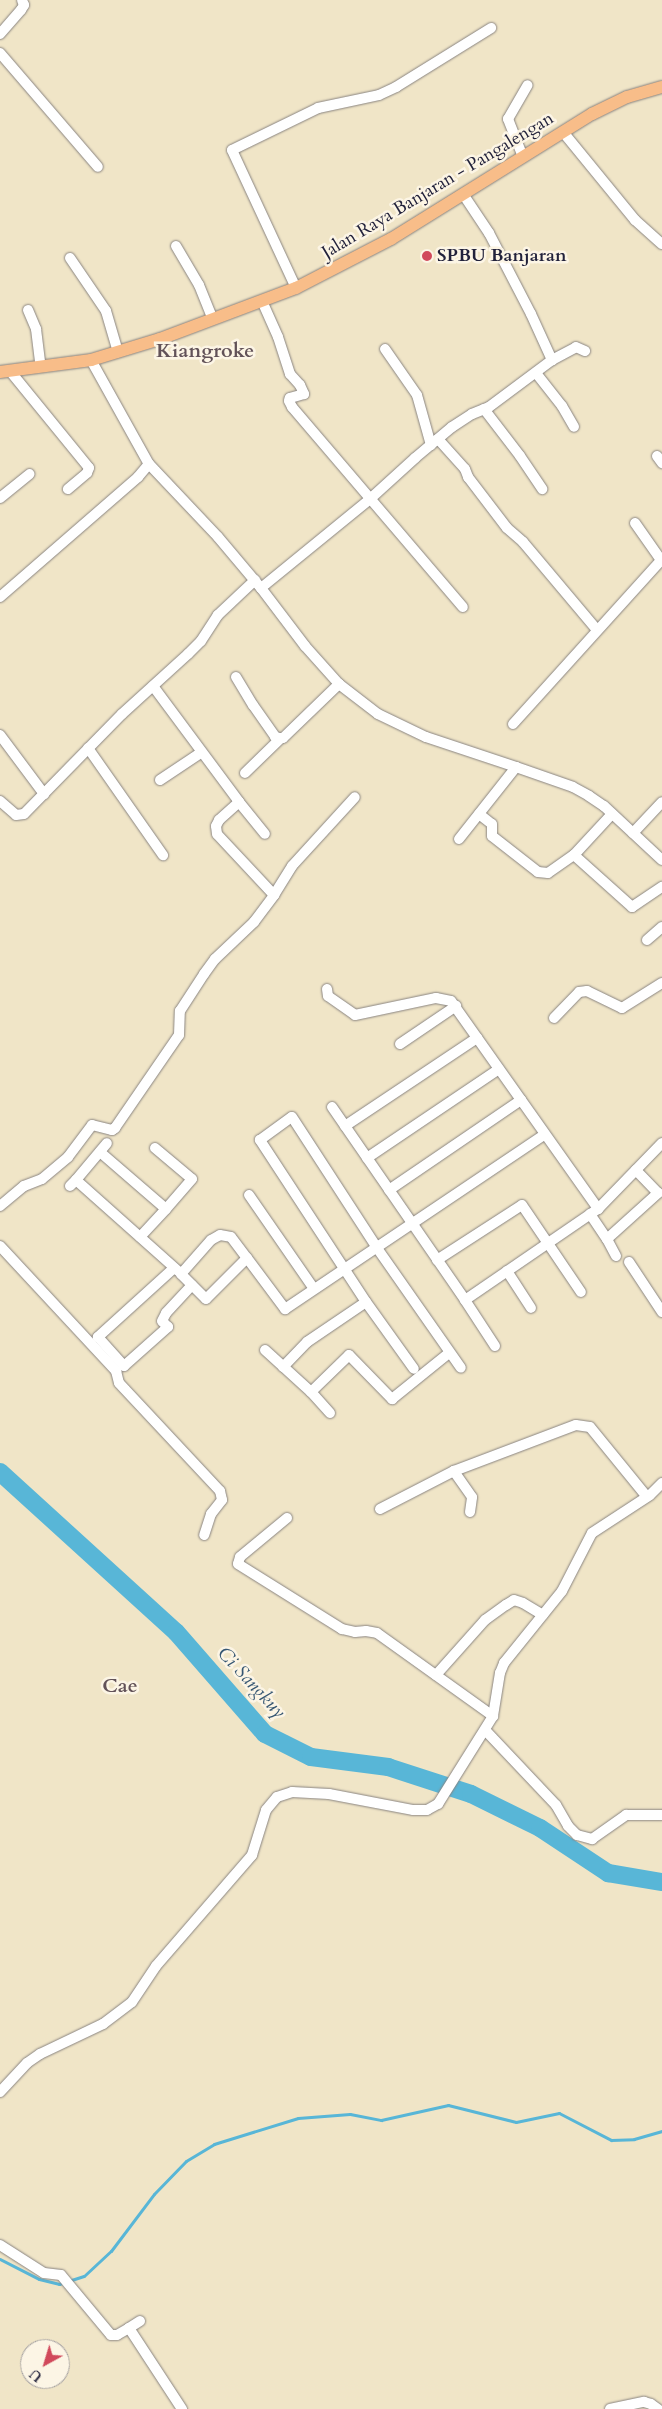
<!DOCTYPE html>
<html>
<head>
<meta charset="utf-8">
<style>
	body { margin:0 }
	#map { position:relative; width:662px; height:2409px; overflow:hidden; background:#f0e5c7; font-family:Cardo,serif }
	div>[style] { position:absolute }
	[style*='--x'] { left:calc(var(--x)*1px); top:calc(var(--y)*1px); width:calc(var(--w)*1px); rotate:calc(var(--a)*1deg) }
	.stream>* { height:3px; margin:-1.5px; padding:0 1.5px; transform-origin:1.5px; border-radius:1.5px; background:#58b6d7 }
	.river>* { height:18px; margin:-9px; padding:0 9px; transform-origin:9px; border-radius:9px; background:#58b6d7 }
	.roads { filter:drop-shadow(0 0 1px #898481) drop-shadow(0 0 1px #898481) }
	.minor>* { height:10px; margin:-5px; padding:0 5px; transform-origin:5px; border-radius:5px; background:#fff }
	.major>* { height:12px; margin:-6px; padding:0 6px; transform-origin:6px; border-radius:6px; background:#f8bd89 }
	.dots>* { width:14px; height:14px; translate:-50% -50%; box-sizing:border-box; border:2px solid #fcf5e5; border-radius:50% }
	span { translate:-50% -50%; white-space:nowrap; text-align:center; line-height:1.15; -webkit-text-stroke:5px #fcf5e5; paint-order:stroke }
	.street-label { font-size:18px; color:#22223b }
	.poi-label { font-size:18px; color:#22223b; font-weight:700 }
	.left { translate:0 -50%; text-align:left }
	.water-label { font-size:19px; color:#355672; font-style:italic }
	.quarter-label { font-size:20px; color:#625258; font-weight:700 }
	.north { position:absolute; left:20px; top:2339px; width:50px; height:50px; box-sizing:border-box; background:#fcf5e5; border:1px solid #a5a1a1; border-radius:50%; rotate:219deg; font-size:14px; font-weight:700; line-height:20px; text-align:center; color:#22223b }
	.north::after { content:''; display:block; margin:auto; width:18px; height:22px; background:#d1495b; clip-path:polygon(50% 0,100% 100%,50% 72%,0 100%) }
</style>
</head>
<body>
<div id="map">
	<div class="stream">
		<div style="--x:0;--y:2259;--w:44;--a:27.1"></div>
		<div style="--x:39;--y:2279;--w:21;--a:14"></div>
		<div style="--x:59;--y:2284;--w:26;--a:-18"></div>
		<div style="--x:84;--y:2276;--w:37;--a:-43"></div>
		<div style="--x:111;--y:2251;--w:71;--a:-53"></div>
		<div style="--x:154;--y:2194;--w:46;--a:-45.9"></div>
		<div style="--x:186;--y:2161;--w:33;--a:-31"></div>
		<div style="--x:214;--y:2144;--w:88;--a:-17.2"></div>
		<div style="--x:298;--y:2118;--w:52;--a:-4.4"></div>
		<div style="--x:350;--y:2114;--w:32;--a:11"></div>
		<div style="--x:381;--y:2120;--w:69;--a:-12.6"></div>
		<div style="--x:448;--y:2105;--w:70;--a:14"></div>
		<div style="--x:516;--y:2122;--w:44;--a:-11.8"></div>
		<div style="--x:559;--y:2113;--w:59;--a:27.4"></div>
		<div style="--x:611;--y:2140;--w:23;--a:-2"></div>
		<div style="--x:634;--y:2139;--w:29;--a:-16"></div>
	</div>
	<div class="river">
		<div style="--x:0;--y:1472;--w:238;--a:42.3"></div>
		<div style="--x:176;--y:1632;--w:135;--a:48.9"></div>
		<div style="--x:265;--y:1734;--w:51;--a:26.6"></div>
		<div style="--x:311;--y:1757;--w:78;--a:7.4"></div>
		<div style="--x:388;--y:1767;--w:87;--a:18"></div>
		<div style="--x:471;--y:1794;--w:77;--a:26.2"></div>
		<div style="--x:540;--y:1828;--w:82;--a:33.5"></div>
		<div style="--x:608;--y:1873;--w:55;--a:9.5"></div>
	</div>
	<div class="roads">
		<div class="minor">
			<div style="--x:0;--y:34;--w:32;--a:-49"></div>
			<div style="--x:21;--y:10;--w:6;--a:-59"></div>
			<div style="--x:24;--y:5;--w:5;--a:-112"></div>
			<div style="--x:0;--y:53;--w:150;--a:49.3"></div>
			<div style="--x:563;--y:132;--w:114;--a:50.7"></div>
			<div style="--x:635;--y:220;--w:36;--a:42"></div>
			<div style="--x:523;--y:157;--w:41;--a:-111.5"></div>
			<div style="--x:508;--y:119;--w:39;--a:-60"></div>
			<div style="--x:463;--y:194;--w:47;--a:56.3"></div>
			<div style="--x:489;--y:233;--w:91;--a:62.6"></div>
			<div style="--x:531;--y:314;--w:51;--a:65.5"></div>
			<div style="--x:552;--y:360;--w:27;--a:-28"></div>
			<div style="--x:576;--y:347;--w:10;--a:24"></div>
			<div style="--x:176;--y:246;--w:45;--a:59.5"></div>
			<div style="--x:199;--y:285;--w:37;--a:68"></div>
			<div style="--x:70;--y:258;--w:64;--a:55.8"></div>
			<div style="--x:106;--y:311;--w:43;--a:73.7"></div>
			<div style="--x:296;--y:288;--w:152;--a:-114.9"></div>
			<div style="--x:232;--y:150;--w:96;--a:-26"></div>
			<div style="--x:318;--y:108;--w:62;--a:-12"></div>
			<div style="--x:379;--y:95;--w:19;--a:-25"></div>
			<div style="--x:396;--y:87;--w:112;--a:-31.8"></div>
			<div style="--x:262;--y:301;--w:39;--a:66"></div>
			<div style="--x:278;--y:337;--w:39;--a:72"></div>
			<div style="--x:290;--y:374;--w:15;--a:48"></div>
			<div style="--x:300;--y:385;--w:10;--a:66"></div>
			<div style="--x:304;--y:394;--w:15;--a:164"></div>
			<div style="--x:290;--y:398;--w:3;--a:108"></div>
			<div style="--x:289;--y:401;--w:7;--a:63"></div>
			<div style="--x:292;--y:407;--w:263;--a:49.5"></div>
			<div style="--x:28;--y:310;--w:21;--a:67"></div>
			<div style="--x:36;--y:329;--w:38;--a:83"></div>
			<div style="--x:385;--y:349;--w:56;--a:55.2"></div>
			<div style="--x:417;--y:395;--w:52;--a:74.4"></div>
			<div style="--x:91;--y:360;--w:119;--a:60.9"></div>
			<div style="--x:149;--y:464;--w:100;--a:46.6"></div>
			<div style="--x:218;--y:537;--w:67;--a:49.9"></div>
			<div style="--x:261;--y:588;--w:73;--a:52.8"></div>
			<div style="--x:305;--y:646;--w:51;--a:48.2"></div>
			<div style="--x:339;--y:684;--w:49;--a:37.6"></div>
			<div style="--x:378;--y:714;--w:53;--a:25.6"></div>
			<div style="--x:426;--y:737;--w:95;--a:18.4"></div>
			<div style="--x:516;--y:767;--w:60;--a:19.3"></div>
			<div style="--x:573;--y:787;--w:18;--a:29"></div>
			<div style="--x:589;--y:796;--w:18;--a:34"></div>
			<div style="--x:604;--y:806;--w:79;--a:43"></div>
			<div style="--x:10;--y:371;--w:125;--a:50.8"></div>
			<div style="--x:89;--y:468;--w:5;--a:112"></div>
			<div style="--x:87;--y:473;--w:25;--a:140"></div>
			<div style="--x:536;--y:373;--w:42;--a:51.8"></div>
			<div style="--x:562;--y:406;--w:24;--a:60"></div>
			<div style="--x:484;--y:409;--w:59;--a:52.5"></div>
			<div style="--x:520;--y:456;--w:40;--a:56"></div>
			<div style="--x:438;--y:439;--w:40;--a:48"></div>
			<div style="--x:465;--y:469;--w:9;--a:69"></div>
			<div style="--x:468;--y:477;--w:64;--a:52.6"></div>
			<div style="--x:507;--y:528;--w:21;--a:41"></div>
			<div style="--x:523;--y:542;--w:115;--a:49.9"></div>
			<div style="--x:657;--y:456;--w:9;--a:54"></div>
			<div style="--x:0;--y:498;--w:38;--a:-39"></div>
			<div style="--x:635;--y:523;--w:45;--a:54.9"></div>
			<div style="--x:261;--y:588;--w:141;--a:-39.2"></div>
			<div style="--x:370;--y:499;--w:61;--a:-42.3"></div>
			<div style="--x:415;--y:458;--w:48;--a:-40"></div>
			<div style="--x:452;--y:427;--w:24;--a:-33"></div>
			<div style="--x:472;--y:414;--w:18;--a:-22"></div>
			<div style="--x:489;--y:407;--w:79;--a:-36.7"></div>
			<div style="--x:0;--y:597;--w:183;--a:-41"></div>
			<div style="--x:138;--y:477;--w:17;--a:-50"></div>
			<div style="--x:236;--y:677;--w:33;--a:59"></div>
			<div style="--x:253;--y:705;--w:39;--a:55"></div>
			<div style="--x:275;--y:737;--w:4;--a:14"></div>
			<div style="--x:279;--y:738;--w:4;--a:0"></div>
			<div style="--x:283;--y:738;--w:78;--a:-44"></div>
			<div style="--x:153;--y:686;--w:144;--a:53.4"></div>
			<div style="--x:239;--y:802;--w:41;--a:50.9"></div>
			<div style="--x:513;--y:724;--w:222;--a:-47.9"></div>
			<div style="--x:0;--y:735;--w:74;--a:53.3"></div>
			<div style="--x:88;--y:748;--w:131;--a:55"></div>
			<div style="--x:245;--y:773;--w:50;--a:-44.2"></div>
			<div style="--x:160;--y:780;--w:50;--a:-33.7"></div>
			<div style="--x:0;--y:801;--w:21;--a:41"></div>
			<div style="--x:16;--y:815;--w:8;--a:-7"></div>
			<div style="--x:24;--y:814;--w:140;--a:-45.6"></div>
			<div style="--x:122;--y:714;--w:89;--a:-42.3"></div>
			<div style="--x:188;--y:654;--w:18;--a:-45"></div>
			<div style="--x:201;--y:641;--w:31;--a:-57"></div>
			<div style="--x:218;--y:615;--w:51;--a:-43.4"></div>
			<div style="--x:479;--y:814;--w:16;--a:38"></div>
			<div style="--x:492;--y:824;--w:12;--a:90"></div>
			<div style="--x:492;--y:836;--w:58;--a:38"></div>
			<div style="--x:538;--y:872;--w:10;--a:6"></div>
			<div style="--x:548;--y:873;--w:32;--a:-35"></div>
			<div style="--x:574;--y:855;--w:78;--a:41.9"></div>
			<div style="--x:632;--y:907;--w:36;--a:-34"></div>
			<div style="--x:633;--y:833;--w:42;--a:-46.9"></div>
			<div style="--x:459;--y:839;--w:92;--a:-51.6"></div>
			<div style="--x:574;--y:855;--w:56;--a:-47.2"></div>
			<div style="--x:274;--y:895;--w:34;--a:-58"></div>
			<div style="--x:292;--y:866;--w:93;--a:-47.6"></div>
			<div style="--x:647;--y:940;--w:20;--a:-41"></div>
			<div style="--x:327;--y:989;--w:7;--a:82"></div>
			<div style="--x:328;--y:996;--w:33;--a:35"></div>
			<div style="--x:355;--y:1015;--w:83;--a:-11.9"></div>
			<div style="--x:436;--y:998;--w:15;--a:11"></div>
			<div style="--x:451;--y:1001;--w:255;--a:54.7"></div>
			<div style="--x:598;--y:1209;--w:92;--a:-45.9"></div>
			<div style="--x:554;--y:1018;--w:36;--a:-46"></div>
			<div style="--x:579;--y:992;--w:8;--a:-7"></div>
			<div style="--x:587;--y:991;--w:39;--a:26"></div>
			<div style="--x:622;--y:1008;--w:47;--a:-32"></div>
			<div style="--x:400;--y:1044;--w:68;--a:-34.2"></div>
			<div style="--x:332;--y:1107;--w:234;--a:55.4"></div>
			<div style="--x:345;--y:1126;--w:159;--a:-33.7"></div>
			<div style="--x:155;--y:1148;--w:48;--a:40"></div>
			<div style="--x:192;--y:1179;--w:40;--a:131"></div>
			<div style="--x:100;--y:1152;--w:87;--a:40.8"></div>
			<div style="--x:166;--y:1209;--w:38;--a:133"></div>
			<div style="--x:367;--y:1158;--w:159;--a:-34"></div>
			<div style="--x:76;--y:1180;--w:48;--a:-50"></div>
			<div style="--x:70;--y:1186;--w:8;--a:-45"></div>
			<div style="--x:76;--y:1180;--w:137;--a:41.7"></div>
			<div style="--x:389;--y:1190;--w:160;--a:-34.3"></div>
			<div style="--x:249;--y:1195;--w:114;--a:55.3"></div>
			<div style="--x:0;--y:1206;--w:31;--a:-40"></div>
			<div style="--x:24;--y:1186;--w:19;--a:-21"></div>
			<div style="--x:42;--y:1179;--w:34;--a:-40"></div>
			<div style="--x:68;--y:1157;--w:40;--a:-53"></div>
			<div style="--x:92;--y:1125;--w:21;--a:14"></div>
			<div style="--x:112;--y:1130;--w:4;--a:-34"></div>
			<div style="--x:115;--y:1128;--w:113;--a:-55.5"></div>
			<div style="--x:179;--y:1035;--w:24;--a:-88"></div>
			<div style="--x:180;--y:1011;--w:44;--a:-57"></div>
			<div style="--x:204;--y:974;--w:19;--a:-54"></div>
			<div style="--x:215;--y:959;--w:54;--a:-43.5"></div>
			<div style="--x:254;--y:922;--w:34;--a:-53"></div>
			<div style="--x:274;--y:895;--w:83;--a:-133.1"></div>
			<div style="--x:217;--y:834;--w:8;--a:-97"></div>
			<div style="--x:216;--y:826;--w:7;--a:-63"></div>
			<div style="--x:219;--y:820;--w:27;--a:-42"></div>
			<div style="--x:590;--y:1214;--w:30;--a:56"></div>
			<div style="--x:0;--y:1246;--w:171;--a:47.1"></div>
			<div style="--x:116;--y:1371;--w:12;--a:76"></div>
			<div style="--x:119;--y:1383;--w:148;--a:46.9"></div>
			<div style="--x:220;--y:1491;--w:9;--a:77"></div>
			<div style="--x:222;--y:1500;--w:18;--a:128"></div>
			<div style="--x:211;--y:1514;--w:22;--a:108"></div>
			<div style="--x:616;--y:1256;--w:19;--a:-118"></div>
			<div style="--x:607;--y:1239;--w:69;--a:-42"></div>
			<div style="--x:658;--y:1193;--w:32;--a:-134"></div>
			<div style="--x:247;--y:1258;--w:58;--a:135"></div>
			<div style="--x:206;--y:1299;--w:35;--a:-135"></div>
			<div style="--x:181;--y:1274;--w:45;--a:-48.6"></div>
			<div style="--x:211;--y:1240;--w:10;--a:-29"></div>
			<div style="--x:220;--y:1235;--w:11;--a:10"></div>
			<div style="--x:231;--y:1237;--w:26;--a:53"></div>
			<div style="--x:247;--y:1258;--w:64;--a:53.3"></div>
			<div style="--x:285;--y:1309;--w:313;--a:-33.9"></div>
			<div style="--x:437;--y:1260;--w:101;--a:-32.9"></div>
			<div style="--x:522;--y:1205;--w:105;--a:55.9"></div>
			<div style="--x:629;--y:1262;--w:60;--a:56.6"></div>
			<div style="--x:174;--y:1268;--w:103;--a:137.8"></div>
			<div style="--x:98;--y:1337;--w:39;--a:48"></div>
			<div style="--x:124;--y:1366;--w:59;--a:-41.6"></div>
			<div style="--x:168;--y:1327;--w:8;--a:-135"></div>
			<div style="--x:162;--y:1321;--w:9;--a:-63"></div>
			<div style="--x:166;--y:1313;--w:38;--a:-47"></div>
			<div style="--x:507;--y:1271;--w:44;--a:57"></div>
			<div style="--x:366;--y:1302;--w:82;--a:54.4"></div>
			<div style="--x:495;--y:1346;--w:55;--a:-123.1"></div>
			<div style="--x:465;--y:1300;--w:161;--a:-34.4"></div>
			<div style="--x:265;--y:1350;--w:62;--a:42.4"></div>
			<div style="--x:283;--y:1367;--w:35;--a:-46"></div>
			<div style="--x:307;--y:1342;--w:71;--a:-34.1"></div>
			<div style="--x:366;--y:1302;--w:194;--a:-123.2"></div>
			<div style="--x:260;--y:1140;--w:39;--a:-36"></div>
			<div style="--x:292;--y:1117;--w:156;--a:57"></div>
			<div style="--x:377;--y:1248;--w:146;--a:55"></div>
			<div style="--x:330;--y:1413;--w:28;--a:-132"></div>
			<div style="--x:311;--y:1392;--w:53;--a:-44.2"></div>
			<div style="--x:349;--y:1355;--w:62;--a:45.7"></div>
			<div style="--x:392;--y:1399;--w:73;--a:-38.9"></div>
			<div style="--x:380;--y:1509;--w:83;--a:-27.2"></div>
			<div style="--x:470;--y:1512;--w:15;--a:-82"></div>
			<div style="--x:472;--y:1497;--w:32;--a:-125"></div>
			<div style="--x:454;--y:1471;--w:130;--a:-20.7"></div>
			<div style="--x:576;--y:1425;--w:14;--a:8"></div>
			<div style="--x:590;--y:1427;--w:90;--a:50.8"></div>
			<div style="--x:287;--y:1518;--w:61;--a:140.3"></div>
			<div style="--x:240;--y:1557;--w:7;--a:106"></div>
			<div style="--x:238;--y:1564;--w:123;--a:32"></div>
			<div style="--x:342;--y:1629;--w:13;--a:13"></div>
			<div style="--x:355;--y:1632;--w:11;--a:-5"></div>
			<div style="--x:366;--y:1631;--w:11;--a:10"></div>
			<div style="--x:377;--y:1633;--w:143;--a:35.6"></div>
			<div style="--x:436;--y:1675;--w:74;--a:-48.3"></div>
			<div style="--x:485;--y:1620;--w:26;--a:-36"></div>
			<div style="--x:506;--y:1605;--w:9;--a:-32"></div>
			<div style="--x:514;--y:1600;--w:9;--a:18"></div>
			<div style="--x:523;--y:1603;--w:23;--a:31"></div>
			<div style="--x:486;--y:1731;--w:102;--a:46.6"></div>
			<div style="--x:556;--y:1805;--w:24;--a:60"></div>
			<div style="--x:568;--y:1826;--w:13;--a:45"></div>
			<div style="--x:577;--y:1835;--w:16;--a:15"></div>
			<div style="--x:592;--y:1839;--w:42;--a:-35.2"></div>
			<div style="--x:626;--y:1815;--w:36;--a:0"></div>
			<div style="--x:0;--y:2092;--w:40;--a:-47"></div>
			<div style="--x:27;--y:2063;--w:16;--a:-35"></div>
			<div style="--x:40;--y:2054;--w:70;--a:-25.5"></div>
			<div style="--x:103;--y:2024;--w:36;--a:-37"></div>
			<div style="--x:132;--y:2002;--w:43;--a:-56.3"></div>
			<div style="--x:156;--y:1966;--w:147;--a:-49.1"></div>
			<div style="--x:252;--y:1855;--w:47;--a:-72.7"></div>
			<div style="--x:266;--y:1810;--w:17;--a:-50"></div>
			<div style="--x:277;--y:1797;--w:16;--a:-18"></div>
			<div style="--x:292;--y:1792;--w:37;--a:3"></div>
			<div style="--x:329;--y:1794;--w:86;--a:10.8"></div>
			<div style="--x:413;--y:1810;--w:14;--a:0"></div>
			<div style="--x:427;--y:1810;--w:13;--a:-29"></div>
			<div style="--x:438;--y:1804;--w:104;--a:-58"></div>
			<div style="--x:493;--y:1716;--w:44;--a:-80.8"></div>
			<div style="--x:500;--y:1673;--w:11;--a:-68"></div>
			<div style="--x:504;--y:1663;--w:92;--a:-51.1"></div>
			<div style="--x:562;--y:1591;--w:65;--a:-62.7"></div>
			<div style="--x:592;--y:1533;--w:69;--a:-33.2"></div>
			<div style="--x:650;--y:1495;--w:17;--a:-45"></div>
			<div style="--x:0;--y:2245;--w:52;--a:32.5"></div>
			<div style="--x:44;--y:2273;--w:17;--a:7"></div>
			<div style="--x:61;--y:2275;--w:78;--a:50.2"></div>
			<div style="--x:111;--y:2335;--w:6;--a:0"></div>
			<div style="--x:117;--y:2335;--w:14;--a:-30"></div>
			<div style="--x:129;--y:2328;--w:97;--a:56.8"></div>
			<div style="--x:129;--y:2328;--w:13;--a:-32"></div>
			<div style="--x:610;--y:2409;--w:35;--a:-12"></div>
			<div style="--x:644;--y:2402;--w:7;--a:16"></div>
			<div style="--x:651;--y:2404;--w:9;--a:36"></div>
		</div>
		<div class="major">
			<div style="--x:0;--y:372;--w:92;--a:-7.5"></div>
			<div style="--x:91;--y:360;--w:72;--a:-16.9"></div>
			<div style="--x:160;--y:339;--w:145;--a:-20.6"></div>
			<div style="--x:296;--y:288;--w:107;--a:-27.3"></div>
			<div style="--x:391;--y:239;--w:237;--a:-31.9"></div>
			<div style="--x:592;--y:114;--w:39;--a:-26"></div>
			<div style="--x:627;--y:97;--w:36;--a:-16"></div>
		</div>
	</div>
	<div class="dots">
		<div style="left:427px;top:256px;background:#d1495b"></div>
	</div>
	<div class="street-label">
		<span style="left:438px;top:186px;rotate:-31deg">Jalan Raya Banjaran - Pangalengan</span>
	</div>
	<div class="poi-label">
		<span class="left" style="left:437px;top:256px">SPBU Banjaran</span>
	</div>
	<div class="water-label">
		<span style="left:251px;top:1683px;rotate:47deg">Ci Sangkuy</span>
	</div>
	<div class="quarter-label">
		<span style="left:205px;top:350px">Kiangroke</span>
		<span style="left:120px;top:1685px">Cae</span>
	</div>
	<div class="north">U</div>
</div>
</body>
</html>
